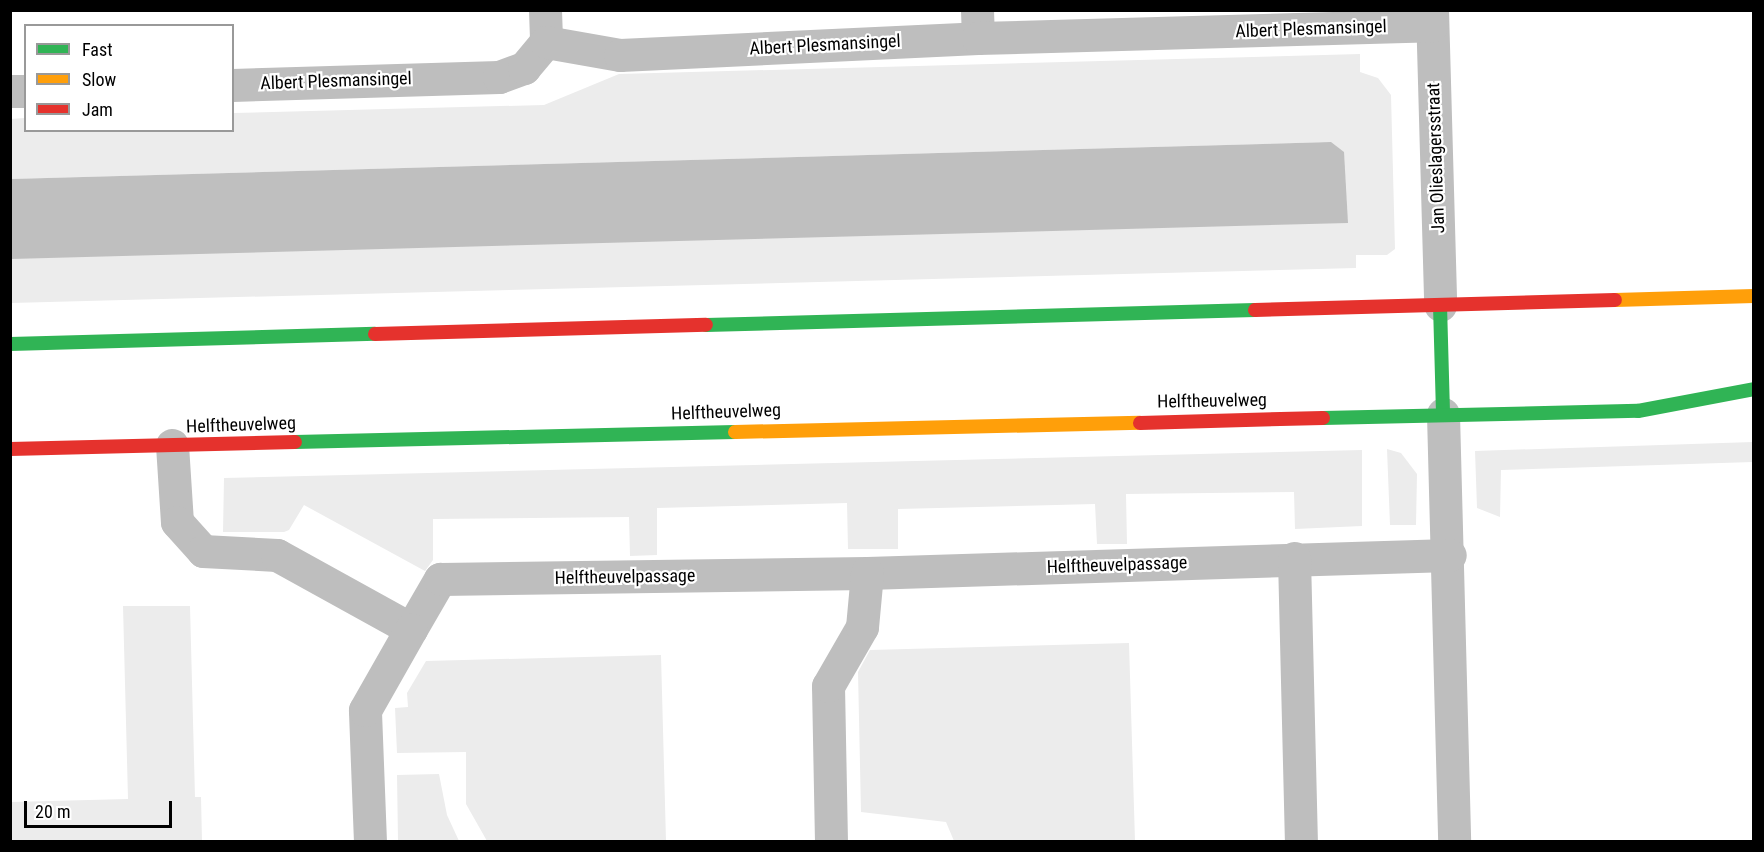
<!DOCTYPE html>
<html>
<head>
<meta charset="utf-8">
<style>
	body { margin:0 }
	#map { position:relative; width:1764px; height:852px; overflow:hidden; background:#fff; font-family:"Roboto Condensed",sans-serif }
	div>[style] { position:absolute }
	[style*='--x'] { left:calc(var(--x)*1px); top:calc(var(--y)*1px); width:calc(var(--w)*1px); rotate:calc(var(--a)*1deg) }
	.green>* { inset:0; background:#ececec }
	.water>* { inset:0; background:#bfbfbf }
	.street>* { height:33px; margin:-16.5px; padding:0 16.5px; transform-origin:16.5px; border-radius:16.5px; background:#bebebe }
	.fast>* { height:14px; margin:-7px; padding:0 7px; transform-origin:7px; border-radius:7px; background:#30b455 }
	.slow>* { height:14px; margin:-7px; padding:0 7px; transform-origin:7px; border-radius:7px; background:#ff9f0a }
	.jam>* { height:14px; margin:-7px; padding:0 7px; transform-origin:7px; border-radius:7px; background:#e5322d }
	span { translate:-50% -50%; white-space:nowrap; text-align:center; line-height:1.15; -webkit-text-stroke:4.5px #fff; paint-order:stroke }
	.street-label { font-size:18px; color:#000 }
	.frame { position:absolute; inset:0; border:12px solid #000; pointer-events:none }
	.legend { position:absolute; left:24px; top:24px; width:210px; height:108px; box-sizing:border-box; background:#fff; border:2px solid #999; margin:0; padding:8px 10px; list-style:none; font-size:18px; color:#000 }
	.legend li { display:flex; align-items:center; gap:12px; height:30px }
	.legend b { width:30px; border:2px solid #999 }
	.scale { position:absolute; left:24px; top:801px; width:148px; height:27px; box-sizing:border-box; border:3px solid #000; border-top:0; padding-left:8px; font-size:18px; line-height:21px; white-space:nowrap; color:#000; -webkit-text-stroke:4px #fff; paint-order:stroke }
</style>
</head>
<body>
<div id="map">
	<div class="green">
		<div style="clip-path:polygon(1360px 54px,1360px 72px,1378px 78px,1391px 95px,1395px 249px,1387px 255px,1356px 255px,1356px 268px,11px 303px,11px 258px,1331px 142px,11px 179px,10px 119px,25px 118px,26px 130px,232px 130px,233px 113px,544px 105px,619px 74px)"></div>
		<div style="clip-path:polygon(1753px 442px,1753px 462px,1501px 470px,1500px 517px,1477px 508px,1475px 451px)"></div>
		<div style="clip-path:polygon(1387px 449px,1401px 453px,1417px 474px,1416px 525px,1390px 525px)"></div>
		<div style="clip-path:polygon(1362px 450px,1362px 526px,1295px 529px,1294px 492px,1126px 494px,1127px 544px,1097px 544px,1095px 504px,898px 509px,898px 549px,848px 549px,847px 503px,657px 508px,657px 555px,630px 556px,629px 517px,433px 519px,433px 560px,425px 571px,304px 505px,289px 530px,284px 532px,223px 532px,224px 478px)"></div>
		<div style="clip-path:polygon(123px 606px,190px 606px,195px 797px,201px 797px,202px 841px,11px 841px,11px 802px,128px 799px)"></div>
		<div style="clip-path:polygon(1129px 643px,1135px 841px,954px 841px,946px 822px,861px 812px,858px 672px,870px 650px)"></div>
		<div style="clip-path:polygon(661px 655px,666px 841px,487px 841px,466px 804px,466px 752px,397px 753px,395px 708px,408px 707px,407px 693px,426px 661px)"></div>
		<div style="clip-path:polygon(439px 774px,447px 815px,459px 841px,398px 841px,397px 775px)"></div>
	</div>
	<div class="water">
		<div style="clip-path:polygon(1331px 142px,1344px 152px,1348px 223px,11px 259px,11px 179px)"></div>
	</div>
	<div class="street">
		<div style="--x:545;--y:10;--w:32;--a:88"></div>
		<div style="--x:977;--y:10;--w:28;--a:88"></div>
		<div style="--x:1432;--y:10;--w:295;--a:88.4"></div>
		<div style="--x:232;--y:85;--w:267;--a:-1.7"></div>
		<div style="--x:499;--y:77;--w:27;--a:-20"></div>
		<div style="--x:524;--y:68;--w:34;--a:-50"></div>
		<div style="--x:546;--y:42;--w:75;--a:10"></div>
		<div style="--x:620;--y:55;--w:358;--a:-2.7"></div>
		<div style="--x:978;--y:38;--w:454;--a:-1.6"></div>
		<div style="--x:10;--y:91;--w:16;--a:0"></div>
		<div style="--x:1443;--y:414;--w:428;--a:88.5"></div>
		<div style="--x:172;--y:445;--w:77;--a:86.3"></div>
		<div style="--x:177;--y:522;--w:39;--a:48"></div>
		<div style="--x:203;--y:551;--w:74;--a:3.1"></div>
		<div style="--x:277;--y:555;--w:153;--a:28.9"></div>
		<div style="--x:411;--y:629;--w:58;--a:-59.9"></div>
		<div style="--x:440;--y:579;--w:427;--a:-0.8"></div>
		<div style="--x:867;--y:573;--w:583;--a:-1.77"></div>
		<div style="--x:1294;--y:558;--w:284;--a:88.6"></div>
		<div style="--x:370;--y:842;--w:132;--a:-92.2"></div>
		<div style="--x:365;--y:710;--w:93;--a:-60.4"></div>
		<div style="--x:831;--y:842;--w:156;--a:-91.1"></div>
		<div style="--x:828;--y:686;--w:68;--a:-60"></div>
		<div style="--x:862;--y:627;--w:54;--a:-84.7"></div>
	</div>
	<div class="fast">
		<div style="--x:1440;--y:305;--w:109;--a:88.4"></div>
		<div style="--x:706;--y:325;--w:549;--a:-1.57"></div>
		<div style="--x:10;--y:344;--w:365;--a:-1.6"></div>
		<div style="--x:1323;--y:418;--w:315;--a:-1.3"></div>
		<div style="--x:1638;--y:411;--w:118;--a:-10.7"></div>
		<div style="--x:295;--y:442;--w:440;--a:-1.3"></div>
	</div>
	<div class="slow">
		<div style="--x:1615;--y:300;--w:139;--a:-1.6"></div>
		<div style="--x:735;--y:432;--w:405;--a:-1.3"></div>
	</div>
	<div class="jam">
		<div style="--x:1255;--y:310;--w:360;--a:-1.6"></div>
		<div style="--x:375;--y:334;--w:331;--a:-1.6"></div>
		<div style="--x:1140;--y:423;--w:183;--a:-1.6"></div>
		<div style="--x:10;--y:449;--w:285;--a:-1.4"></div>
	</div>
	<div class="street-label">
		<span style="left:1311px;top:29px;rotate:-2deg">Albert Plesmansingel</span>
		<span style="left:825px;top:45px;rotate:-3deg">Albert Plesmansingel</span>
		<span style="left:336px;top:81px;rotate:-2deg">Albert Plesmansingel</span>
		<span style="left:1436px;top:158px;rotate:-92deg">Jan Olieslagersstraat</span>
		<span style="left:1212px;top:401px;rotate:-1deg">Helftheuvelweg</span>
		<span style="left:726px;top:412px;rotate:-2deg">Helftheuvelweg</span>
		<span style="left:241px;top:425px;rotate:-2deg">Helftheuvelweg</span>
		<span style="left:1117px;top:565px;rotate:-2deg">Helftheuvelpassage</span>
		<span style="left:625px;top:577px;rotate:-1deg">Helftheuvelpassage</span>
	</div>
	<div class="frame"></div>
	<ul class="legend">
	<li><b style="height:8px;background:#30b455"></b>Fast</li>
	<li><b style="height:8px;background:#ff9f0a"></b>Slow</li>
	<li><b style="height:8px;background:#e5322d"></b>Jam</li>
	</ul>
	<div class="scale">20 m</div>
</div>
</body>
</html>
